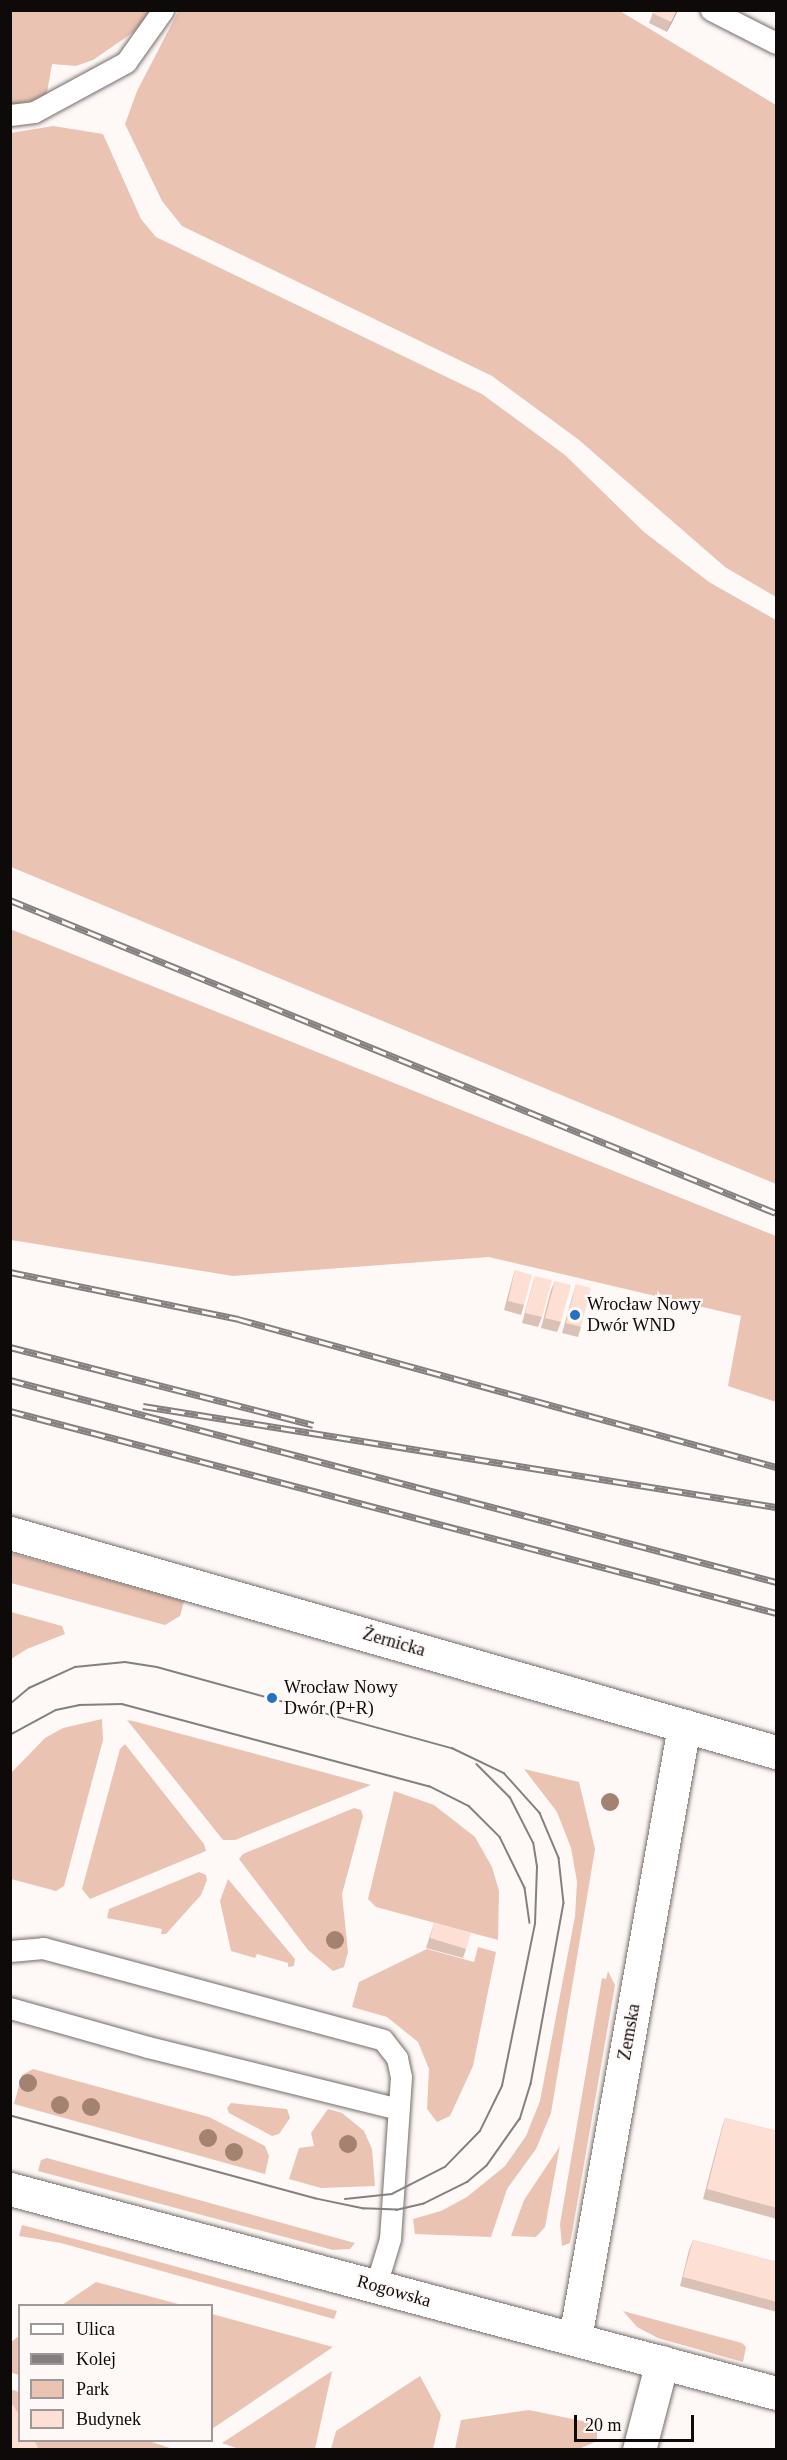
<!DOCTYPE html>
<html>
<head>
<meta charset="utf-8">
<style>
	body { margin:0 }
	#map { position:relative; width:787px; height:2460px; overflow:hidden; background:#fef9f7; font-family:Georgia,serif }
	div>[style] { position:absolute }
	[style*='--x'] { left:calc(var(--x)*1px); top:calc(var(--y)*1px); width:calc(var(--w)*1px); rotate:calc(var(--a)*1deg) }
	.green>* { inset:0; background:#eac3b3 }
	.roads { filter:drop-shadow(0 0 2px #766c68) drop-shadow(0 0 2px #766c68) }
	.service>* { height:21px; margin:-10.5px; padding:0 10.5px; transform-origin:10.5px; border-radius:10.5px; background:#fff }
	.minor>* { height:33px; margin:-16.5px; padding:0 16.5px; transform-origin:16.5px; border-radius:16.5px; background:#fff }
	.tertiary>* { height:33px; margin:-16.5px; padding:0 16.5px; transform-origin:16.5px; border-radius:16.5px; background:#fff }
	.tram>* { height:1.5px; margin:-0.75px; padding:0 0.75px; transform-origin:0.75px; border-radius:0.75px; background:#85807f }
	.rail>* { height:7px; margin-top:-3.5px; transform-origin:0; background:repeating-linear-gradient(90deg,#fef9f7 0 14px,#85807f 0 28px); box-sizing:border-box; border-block:2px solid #85807f }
	.trees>* { width:18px; height:18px; margin:-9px; border-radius:50%; background:#a48272 }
	.wall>* { inset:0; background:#dac0b5 }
	.shaded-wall>* { inset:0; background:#b19c94 }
	.building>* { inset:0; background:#fddfd3 }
	.dots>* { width:16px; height:16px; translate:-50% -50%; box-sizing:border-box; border:3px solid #fef9f7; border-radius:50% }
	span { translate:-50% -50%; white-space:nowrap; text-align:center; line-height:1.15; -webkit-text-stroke:4.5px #fef9f7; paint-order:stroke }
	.poi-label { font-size:18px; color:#0e0a09 }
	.left { translate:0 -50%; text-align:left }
	.street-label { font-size:18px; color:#0e0a09 }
	.frame { position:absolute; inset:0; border:12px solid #0e0a09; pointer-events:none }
	.legend { position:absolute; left:18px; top:2304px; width:195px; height:138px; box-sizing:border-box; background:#fef9f7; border:2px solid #9e9998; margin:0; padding:8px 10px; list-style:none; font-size:18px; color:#0e0a09 }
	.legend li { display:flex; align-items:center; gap:12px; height:30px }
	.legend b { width:30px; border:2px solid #9e9998 }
	.scale { position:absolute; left:574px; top:2415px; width:120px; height:27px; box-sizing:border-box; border:3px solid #0e0a09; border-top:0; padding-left:8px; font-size:18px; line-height:21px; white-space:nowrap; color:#0e0a09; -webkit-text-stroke:4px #fef9f7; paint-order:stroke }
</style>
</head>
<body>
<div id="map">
	<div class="green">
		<div style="clip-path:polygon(179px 10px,620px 11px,776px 105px,776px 597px,725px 567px,579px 440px,492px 376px,182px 226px,162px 201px,125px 124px,137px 91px)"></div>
		<div style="clip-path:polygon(11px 11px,152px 11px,141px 27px,93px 60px,76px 66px,52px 64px,46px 98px,11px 105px)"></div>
		<div style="clip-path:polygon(53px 126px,103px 134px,141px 219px,156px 237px,482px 394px,565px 455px,644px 532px,709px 582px,776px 620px,776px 1184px,11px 867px,11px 133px)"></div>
		<div style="clip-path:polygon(10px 929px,776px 1236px,776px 1402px,728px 1386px,741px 1316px,489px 1257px,233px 1276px,11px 1240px)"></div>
		<div style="clip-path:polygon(11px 1553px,184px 1601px,180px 1616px,165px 1625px,11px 1583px)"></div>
		<div style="clip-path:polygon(11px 1612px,62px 1626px,65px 1634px,27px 1649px,11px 1659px)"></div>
		<div style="clip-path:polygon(102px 1719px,103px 1740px,64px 1886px,56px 1891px,11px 1879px,11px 1773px,45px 1738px,63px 1728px)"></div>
		<div style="clip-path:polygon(127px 1720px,133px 1721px,371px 1785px,235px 1840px,223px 1840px)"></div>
		<div style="clip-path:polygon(125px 1744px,204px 1844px,206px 1851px,90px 1899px,82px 1889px,120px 1749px)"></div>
		<div style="clip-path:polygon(524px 1769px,579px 1782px,595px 1849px,551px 2113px,536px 2149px,507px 2189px,491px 2237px,415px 2234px,413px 2219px,441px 2211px,467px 2197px,505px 2166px,526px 2136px,540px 2101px,575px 1916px,577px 1882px,571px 1848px,557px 1812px)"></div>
		<div style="clip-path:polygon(394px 1791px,434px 1805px,475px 1837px,492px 1867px,499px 1891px,498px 1940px,376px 1907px,368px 1899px)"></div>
		<div style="clip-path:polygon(354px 1808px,361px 1810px,363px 1816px,342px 1894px,348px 1952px,344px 1967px,333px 1971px,308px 1950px,239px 1859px,243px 1854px)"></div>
		<div style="clip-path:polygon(199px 1872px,206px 1875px,207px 1880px,201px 1895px,166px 1934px,161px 1934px,162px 1929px,107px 1918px,109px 1909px)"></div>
		<div style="clip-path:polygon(228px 1879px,295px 1959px,294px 1966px,288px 1967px,288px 1963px,257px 1954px,255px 1958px,231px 1951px,220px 1901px)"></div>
		<div style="clip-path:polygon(478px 1947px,496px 1952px,473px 2066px,450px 2116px,437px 2122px,427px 2109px,429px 2069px,418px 2042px,387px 2017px,352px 2007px,359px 1982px,427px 1949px,474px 1962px)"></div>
		<div style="clip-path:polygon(608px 1971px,615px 1985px,602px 2060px,572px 2233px,570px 2243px,562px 2246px,560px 2224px,602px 1978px,606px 1979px)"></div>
		<div style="clip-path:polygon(33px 2069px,209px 2117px,265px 2146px,269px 2156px,265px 2174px,14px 2104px,22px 2075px)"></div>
		<div style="clip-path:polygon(231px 2103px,287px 2109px,290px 2118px,279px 2134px,272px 2136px,229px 2113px,227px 2108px)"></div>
		<div style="clip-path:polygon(328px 2109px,342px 2113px,364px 2131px,372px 2149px,375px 2186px,321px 2188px,289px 2179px,299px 2148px,314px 2146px,311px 2133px)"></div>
		<div style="clip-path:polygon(560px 2146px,545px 2227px,536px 2237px,511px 2236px,524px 2200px)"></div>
		<div style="clip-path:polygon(47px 2158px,355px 2243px,350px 2249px,333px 2250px,38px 2171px,41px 2160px)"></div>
		<div style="clip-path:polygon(22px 2225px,109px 2248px,337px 2311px,334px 2319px,61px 2243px,19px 2236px)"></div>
		<div style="clip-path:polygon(96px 2282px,182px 2305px,62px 2305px)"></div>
		<div style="clip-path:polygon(623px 2311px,742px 2343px,746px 2347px,743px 2362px,658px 2338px,637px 2327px)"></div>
		<div style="clip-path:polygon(212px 2314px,333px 2347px,212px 2429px)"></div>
		<div style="clip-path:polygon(19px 2336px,19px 2375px,10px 2372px,11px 2342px)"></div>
		<div style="clip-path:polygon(332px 2371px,315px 2449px,239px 2449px,222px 2443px)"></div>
		<div style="clip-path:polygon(420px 2376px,441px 2415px,433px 2449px,331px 2449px,336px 2431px)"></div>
		<div style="clip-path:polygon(10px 2389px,19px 2392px,20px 2440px,149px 2441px,173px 2449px,23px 2449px,11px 2428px)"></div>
		<div style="clip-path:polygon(529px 2410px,597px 2424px,597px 2441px,579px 2449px,455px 2449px,461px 2420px)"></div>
	</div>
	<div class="roads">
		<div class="service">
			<div style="--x:711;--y:10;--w:73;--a:26.9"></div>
			<div style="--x:10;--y:115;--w:24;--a:-7"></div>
			<div style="--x:34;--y:112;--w:105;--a:-28.5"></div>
			<div style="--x:126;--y:62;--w:64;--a:-54.6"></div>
			<div style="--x:10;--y:1951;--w:33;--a:-5"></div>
			<div style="--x:43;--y:1948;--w:352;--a:15.1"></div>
			<div style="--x:383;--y:2040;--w:23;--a:52"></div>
			<div style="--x:397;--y:2058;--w:19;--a:78"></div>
			<div style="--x:401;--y:2077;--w:162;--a:93.9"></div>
			<div style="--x:390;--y:2239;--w:48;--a:106.9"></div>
			<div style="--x:10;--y:2008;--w:143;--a:15.8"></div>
			<div style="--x:148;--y:2047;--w:258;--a:13.9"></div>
		</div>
		<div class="minor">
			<div style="--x:639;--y:2450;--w:91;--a:-75.4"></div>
		</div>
		<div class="tertiary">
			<div style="--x:10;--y:1533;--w:797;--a:15.96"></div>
			<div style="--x:10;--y:2189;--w:793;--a:14.91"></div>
			<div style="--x:575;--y:2338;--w:622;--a:-79.9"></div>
		</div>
	</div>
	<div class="tram">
		<div style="--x:10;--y:1704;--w:25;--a:-40"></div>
		<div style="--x:29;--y:1688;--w:51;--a:-24.5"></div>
		<div style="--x:75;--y:1667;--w:50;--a:-5.7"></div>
		<div style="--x:125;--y:1662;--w:32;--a:9"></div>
		<div style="--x:157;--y:1667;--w:306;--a:15.4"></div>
		<div style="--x:452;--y:1748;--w:58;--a:25.7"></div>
		<div style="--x:504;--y:1773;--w:54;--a:48"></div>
		<div style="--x:540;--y:1813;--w:49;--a:67.1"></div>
		<div style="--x:559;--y:1858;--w:45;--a:83.7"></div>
		<div style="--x:564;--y:1903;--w:184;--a:100.3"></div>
		<div style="--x:531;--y:2084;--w:37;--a:107"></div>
		<div style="--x:520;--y:2119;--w:57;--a:125.1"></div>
		<div style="--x:487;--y:2166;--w:25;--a:140"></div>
		<div style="--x:468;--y:2182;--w:49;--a:153.4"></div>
		<div style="--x:424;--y:2204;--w:28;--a:167"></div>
		<div style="--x:397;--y:2210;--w:33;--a:-178"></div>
		<div style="--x:364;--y:2209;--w:49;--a:-168.2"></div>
		<div style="--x:316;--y:2199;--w:317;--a:-164.8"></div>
		<div style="--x:10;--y:1735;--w:52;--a:-28.5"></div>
		<div style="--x:56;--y:1710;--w:24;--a:-12"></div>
		<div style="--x:79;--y:1705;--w:43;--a:-1.3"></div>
		<div style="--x:122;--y:1704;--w:318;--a:15"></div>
		<div style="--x:429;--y:1786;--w:45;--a:26.6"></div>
		<div style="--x:469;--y:1806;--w:44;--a:45"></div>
		<div style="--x:500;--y:1837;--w:57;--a:63.9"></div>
		<div style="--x:525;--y:1888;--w:35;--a:82"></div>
		<div style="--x:345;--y:2199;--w:47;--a:-6.1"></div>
		<div style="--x:392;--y:2194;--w:59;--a:-27"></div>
		<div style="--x:445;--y:2167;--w:50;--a:-45.8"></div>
		<div style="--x:480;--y:2131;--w:50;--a:-63.9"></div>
		<div style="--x:502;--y:2086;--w:165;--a:-78.5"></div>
		<div style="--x:535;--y:1924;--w:57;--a:-88"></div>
		<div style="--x:537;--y:1867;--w:24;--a:-99"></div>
		<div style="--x:533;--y:1843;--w:51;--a:-117.1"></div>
		<div style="--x:510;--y:1798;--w:47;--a:-135"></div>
	</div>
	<div class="rail">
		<div style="--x:10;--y:900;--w:827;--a:22.23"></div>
		<div style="--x:10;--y:1272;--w:233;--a:11.6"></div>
		<div style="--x:238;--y:1319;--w:558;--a:15.38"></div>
		<div style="--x:10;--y:1347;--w:313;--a:14.4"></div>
		<div style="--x:10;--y:1380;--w:792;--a:14.77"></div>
		<div style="--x:143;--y:1406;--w:641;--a:9.07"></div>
		<div style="--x:10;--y:1411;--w:792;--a:14.77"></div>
	</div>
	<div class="trees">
		<div style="left:610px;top:1802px"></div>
		<div style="left:335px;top:1940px"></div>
		<div style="left:28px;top:2083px"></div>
		<div style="left:60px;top:2105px"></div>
		<div style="left:91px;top:2107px"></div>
		<div style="left:208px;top:2138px"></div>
		<div style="left:348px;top:2144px"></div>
		<div style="left:234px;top:2152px"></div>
	</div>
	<div class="wall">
		<div style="clip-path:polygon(654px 10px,678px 10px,667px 32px,649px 23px)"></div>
		<div style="clip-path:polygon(515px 1270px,524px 1305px,521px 1315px,504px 1310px,512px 1280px)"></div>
		<div style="clip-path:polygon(535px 1276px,542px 1317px,538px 1327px,522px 1323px,532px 1286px)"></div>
		<div style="clip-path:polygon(555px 1281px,561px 1322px,557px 1332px,541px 1328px,551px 1290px)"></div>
		<div style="clip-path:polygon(576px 1284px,581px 1327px,578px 1337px,562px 1333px,573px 1294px)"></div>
		<div style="clip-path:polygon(434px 1923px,466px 1949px,463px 1958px,426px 1948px)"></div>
		<div style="clip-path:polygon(725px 2118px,777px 2131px,777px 2219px,703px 2199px,722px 2127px)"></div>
		<div style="clip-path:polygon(693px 2240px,777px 2262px,777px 2312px,680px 2286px,689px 2250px)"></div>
	</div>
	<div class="shaded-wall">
		<div style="clip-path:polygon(677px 10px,678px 10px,667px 32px,671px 22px)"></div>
	</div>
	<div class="building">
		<div style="clip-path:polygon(654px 10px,677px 10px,671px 22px,652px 13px)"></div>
		<div style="clip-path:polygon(515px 1270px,532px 1275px,524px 1305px,508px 1301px)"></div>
		<div style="clip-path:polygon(535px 1276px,552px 1280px,542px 1317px,525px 1313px)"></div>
		<div style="clip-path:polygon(555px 1281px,571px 1285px,561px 1322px,545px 1318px)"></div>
		<div style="clip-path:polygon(576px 1284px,591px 1288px,581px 1327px,566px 1323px)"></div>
		<div style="clip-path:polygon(434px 1923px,471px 1933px,466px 1949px,430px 1938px)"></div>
		<div style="clip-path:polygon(725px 2118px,777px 2131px,777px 2208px,707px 2189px)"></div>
		<div style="clip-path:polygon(693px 2240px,777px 2262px,777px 2302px,683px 2277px)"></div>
		<div style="clip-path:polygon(13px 2405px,20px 2416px,20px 2440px,34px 2440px,39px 2450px,10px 2450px,10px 2406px)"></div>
	</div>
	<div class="dots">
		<div style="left:575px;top:1315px;background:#2472c2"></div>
		<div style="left:272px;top:1698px;background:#2472c2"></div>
	</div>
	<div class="poi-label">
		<span class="left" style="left:587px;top:1315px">Wrocław Nowy<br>Dwór WND</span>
		<span class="left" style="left:284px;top:1698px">Wrocław Nowy<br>Dwór (P+R)</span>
	</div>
	<div class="street-label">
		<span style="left:394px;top:1642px;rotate:16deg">Żernicka</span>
		<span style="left:629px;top:2032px;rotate:-80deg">Zemska</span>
		<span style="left:394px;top:2291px;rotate:16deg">Rogowska</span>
	</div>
	<div class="frame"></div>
	<ul class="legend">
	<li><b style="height:8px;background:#fff"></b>Ulica</li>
	<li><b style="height:8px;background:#85807f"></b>Kolej</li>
	<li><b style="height:16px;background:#eac3b3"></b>Park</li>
	<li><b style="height:16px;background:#fddfd3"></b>Budynek</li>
	</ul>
	<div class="scale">20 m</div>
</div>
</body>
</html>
